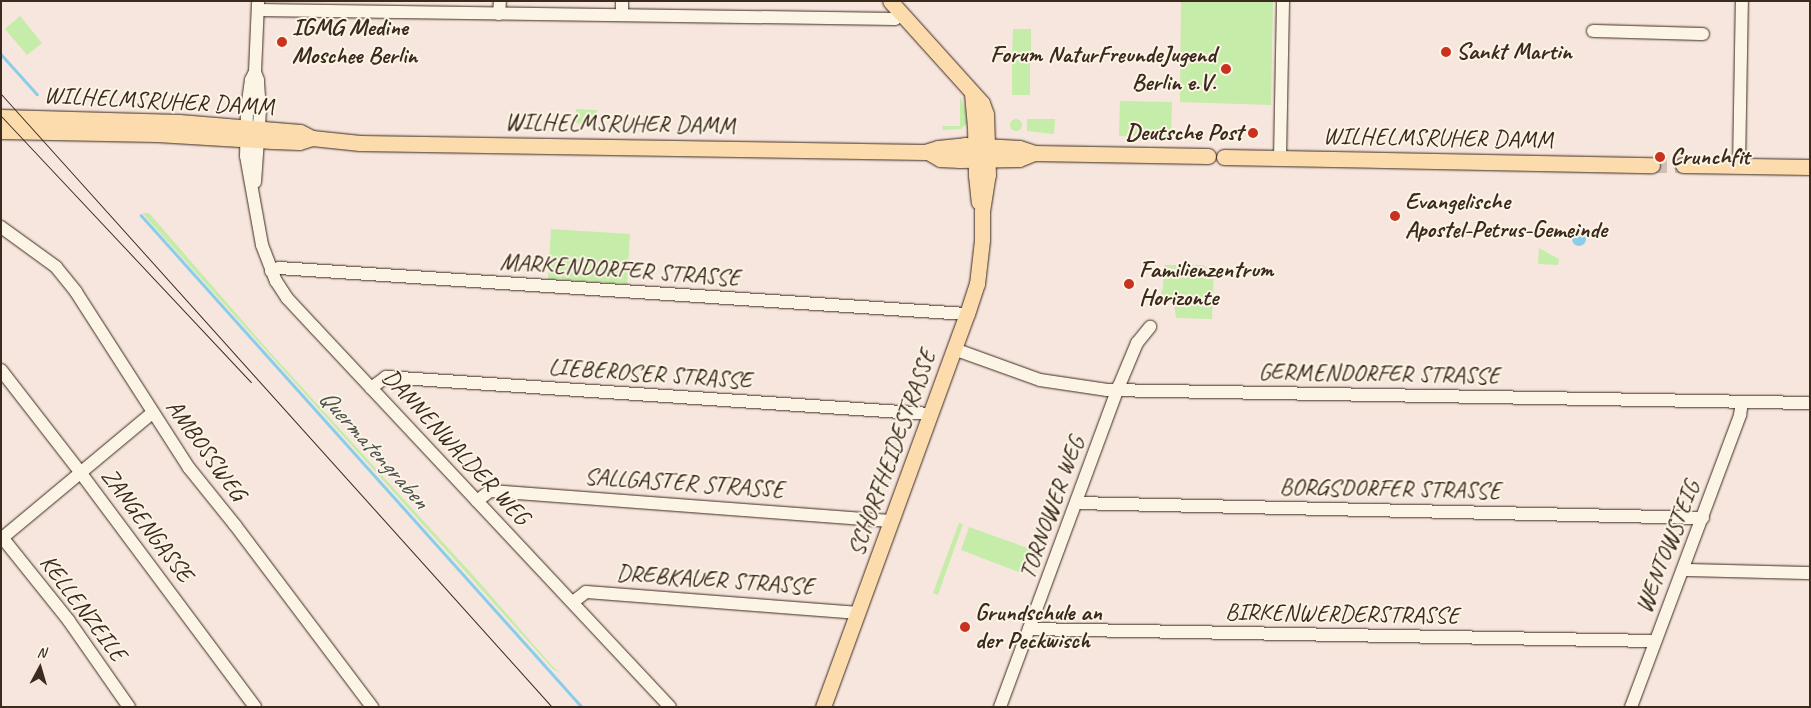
<!DOCTYPE html>
<html>
<head>
<meta charset="utf-8">
<style>
	body { margin:0 }
	#map { position:relative; width:1811px; height:708px; overflow:hidden; background:#f7e6de; font-family:Caveat,sans-serif }
	div>[style] { position:absolute }
	[style*='--x'] { left:calc(var(--x)*1px); top:calc(var(--y)*1px); width:calc(var(--w)*1px); rotate:calc(var(--a)*1deg) }
	.green>* { inset:0; background:#c5eca8 }
	.round { border-radius:50% }
	.water>* { inset:0; background:#8acdeb }
	.stream>* { height:2.5px; margin:-1.25px; padding:0 1.25px; transform-origin:1.25px; border-radius:1.25px; background:#8acdeb }
	.major-tunnel>* { height:15px; margin-top:-7.5px; transform-origin:0; background:repeating-linear-gradient(90deg,#d1c0b8 0 15px,transparent 0 23px) }
	.roads { filter:drop-shadow(0 0 1px #3b2a1e) drop-shadow(0 0 1px #3b2a1e) }
	.minor>* { height:12px; margin:-6px; padding:0 6px; transform-origin:6px; border-radius:6px; background:#fcf5e5 }
	.major>* { height:15px; margin:-7.5px; padding:0 7.5px; transform-origin:7.5px; border-radius:7.5px; background:#fcdcac }
	.tram>* { height:1px; margin:-0.5px; padding:0 0.5px; transform-origin:0.5px; border-radius:0.5px; background:#3b2a1e }
	.dots>* { width:14px; height:14px; translate:-50% -50%; box-sizing:border-box; border:2px solid #fcf5e5; border-radius:50% }
	span { translate:-50% -50%; white-space:nowrap; text-align:center; line-height:1.15; -webkit-text-stroke:4px #fcf5e5; paint-order:stroke }
	.poi-label { font-size:24px; color:#3b2a1e; font-weight:700 }
	.left { translate:0 -50%; text-align:left }
	.right { translate:-100% -50%; text-align:right }
	.street-label { font-size:24px; color:#3b2a1e }
	.water-label { font-size:25px; color:#4f5351; font-style:italic }
	.frame { position:absolute; inset:0; border:2px solid #3b2a1e; pointer-events:none }
	.north { position:absolute; left:15px; top:643px; width:50px; height:50px; -webkit-text-stroke:4px #fcf5e5; paint-order:stroke; rotate:6deg; font-size:14px; font-weight:700; line-height:20px; text-align:center; color:#3b2a1e }
	.north::after { content:''; display:block; margin:auto; width:18px; height:22px; background:#3b2a1e; clip-path:polygon(50% 0,100% 100%,50% 72%,0 100%) }
</style>
</head>
<body>
<div id="map">
	<div class="green">
		<div style="clip-path:polygon(1181px 1px,1273px 1px,1271px 105px,1180px 102px)"></div>
		<div style="clip-path:polygon(20px 16px,42px 43px,27px 55px,5px 29px)"></div>
		<div style="clip-path:polygon(1013px 29px,1031px 29px,1031px 57px,1012px 57px)"></div>
		<div style="clip-path:polygon(1012px 60px,1030px 60px,1030px 95px,1012px 95px)"></div>
		<div style="clip-path:polygon(960px 97px,965px 107px,968px 122px,961px 129px,943px 130px,942px 126px,960px 126px)"></div>
		<div style="clip-path:polygon(1120px 101px,1172px 102px,1171px 137px,1119px 136px)"></div>
		<div style="clip-path:polygon(576px 109px,597px 110px,595px 118px,583px 117px,583px 124px,576px 123px)"></div>
		<div style="clip-path:polygon(1027px 119px,1055px 119px,1054px 134px,1027px 131px)"></div>
		<div class="round" style="left:1010px;top:119px;width:12px;height:12px"></div>
		<div style="clip-path:polygon(142px 213px,149px 213px,268px 350px,480px 583px,553px 667px,561px 673px,553px 669px)"></div>
		<div style="clip-path:polygon(551px 229px,630px 234px,627px 284px,548px 279px)"></div>
		<div style="clip-path:polygon(1539px 248px,1559px 259px,1558px 265px,1538px 264px)"></div>
		<div style="clip-path:polygon(1164px 265px,1204px 265px,1204px 267px,1214px 268px,1212px 319px,1176px 318px,1174px 304px,1160px 296px,1163px 288px)"></div>
		<div style="clip-path:polygon(959px 523px,963px 524px,938px 595px,933px 593px)"></div>
		<div style="clip-path:polygon(969px 527px,1033px 550px,1024px 574px,961px 550px)"></div>
	</div>
	<div class="water">
		<div class="round" style="left:1572px;top:232px;width:14px;height:14px"></div>
	</div>
	<div class="stream">
		<div style="--x:1;--y:54;--w:54;--a:48"></div>
		<div style="--x:141;--y:215;--w:661;--a:48.13"></div>
	</div>
	<div class="major-tunnel">
		<div style="--x:1652;--y:165;--w:31;--a:0"></div>
	</div>
	<div class="roads">
		<div class="minor">
			<div style="--x:258;--y:10;--w:637;--a:0.81"></div>
			<div style="--x:895;--y:19;--w:9;--a:-36"></div>
			<div style="--x:499;--y:14;--w:13;--a:-86"></div>
			<div style="--x:622;--y:15;--w:14;--a:-90"></div>
			<div style="--x:1593;--y:31;--w:110;--a:1.6"></div>
			<div style="--x:255;--y:72;--w:9;--a:117"></div>
			<div style="--x:251;--y:80;--w:30;--a:98"></div>
			<div style="--x:247;--y:110;--w:46;--a:91.2"></div>
			<div style="--x:246;--y:156;--w:90;--a:79.8"></div>
			<div style="--x:262;--y:245;--w:39;--a:69"></div>
			<div style="--x:276;--y:281;--w:20;--a:57"></div>
			<div style="--x:287;--y:298;--w:41;--a:47"></div>
			<div style="--x:315;--y:328;--w:519;--a:46.87"></div>
			<div style="--x:1280;--y:158;--w:157;--a:-88.9"></div>
			<div style="--x:1739;--y:166;--w:165;--a:-89"></div>
			<div style="--x:255;--y:182;--w:71;--a:-86"></div>
			<div style="--x:260;--y:111;--w:31;--a:-94"></div>
			<div style="--x:258;--y:80;--w:9;--a:-111"></div>
			<div style="--x:255;--y:72;--w:69;--a:-87.5"></div>
			<div style="--x:1;--y:227;--w:68;--a:36"></div>
			<div style="--x:56;--y:267;--w:32;--a:51"></div>
			<div style="--x:76;--y:292;--w:209;--a:57.3"></div>
			<div style="--x:189;--y:468;--w:73;--a:51.1"></div>
			<div style="--x:235;--y:525;--w:228;--a:53"></div>
			<div style="--x:271;--y:271;--w:9;--a:-21"></div>
			<div style="--x:279;--y:268;--w:690;--a:3.83"></div>
			<div style="--x:954;--y:349;--w:91;--a:19.8"></div>
			<div style="--x:1040;--y:380;--w:68;--a:8.5"></div>
			<div style="--x:1107;--y:390;--w:703;--a:1.06"></div>
			<div style="--x:1;--y:370;--w:129;--a:52.2"></div>
			<div style="--x:80;--y:472;--w:293;--a:53.3"></div>
			<div style="--x:371;--y:388;--w:19;--a:-36"></div>
			<div style="--x:386;--y:377;--w:545;--a:3.89"></div>
			<div style="--x:477;--y:501;--w:16;--a:-38"></div>
			<div style="--x:490;--y:491;--w:402;--a:4.3"></div>
			<div style="--x:1076;--y:503;--w:627;--a:1.37"></div>
			<div style="--x:1;--y:536;--w:109;--a:51.3"></div>
			<div style="--x:69;--y:621;--w:105;--a:55.1"></div>
			<div style="--x:1;--y:539;--w:197;--a:-39.8"></div>
			<div style="--x:1684;--y:570;--w:126;--a:1.4"></div>
			<div style="--x:573;--y:602;--w:16;--a:-38"></div>
			<div style="--x:586;--y:592;--w:271;--a:4.4"></div>
			<div style="--x:1029;--y:629;--w:626;--a:1.1"></div>
			<div style="--x:1000;--y:707;--w:342;--a:-69.7"></div>
			<div style="--x:1119;--y:386;--w:47;--a:-67.3"></div>
			<div style="--x:1137;--y:343;--w:21;--a:-51"></div>
			<div style="--x:1631;--y:707;--w:312;--a:-69.5"></div>
			<div style="--x:1740;--y:415;--w:13;--a:-81"></div>
		</div>
		<div class="major">
			<div style="--x:972;--y:93;--w:33;--a:85"></div>
			<div style="--x:975;--y:126;--w:49;--a:88.8"></div>
			<div style="--x:976;--y:175;--w:27;--a:84"></div>
			<div style="--x:1;--y:117;--w:178;--a:1.6"></div>
			<div style="--x:179;--y:122;--w:121;--a:4.7"></div>
			<div style="--x:300;--y:132;--w:11;--a:27"></div>
			<div style="--x:1;--y:131;--w:156;--a:1.1"></div>
			<div style="--x:157;--y:134;--w:116;--a:3.5"></div>
			<div style="--x:273;--y:141;--w:26;--a:2"></div>
			<div style="--x:299;--y:142;--w:14;--a:-17"></div>
			<div style="--x:312;--y:138;--w:48;--a:5.9"></div>
			<div style="--x:360;--y:143;--w:565;--a:0.91"></div>
			<div style="--x:925;--y:152;--w:14;--a:-17"></div>
			<div style="--x:938;--y:148;--w:27;--a:-6"></div>
			<div style="--x:965;--y:145;--w:54;--a:3.2"></div>
			<div style="--x:1019;--y:148;--w:16;--a:18"></div>
			<div style="--x:1034;--y:153;--w:174;--a:1"></div>
			<div style="--x:928;--y:152;--w:14;--a:30"></div>
			<div style="--x:940;--y:159;--w:20;--a:3"></div>
			<div style="--x:960;--y:160;--w:59;--a:-1"></div>
			<div style="--x:1019;--y:159;--w:16;--a:-22"></div>
			<div style="--x:1224;--y:157;--w:428;--a:1.1"></div>
			<div style="--x:1683;--y:165;--w:127;--a:0.9"></div>
			<div style="--x:823;--y:707;--w:419;--a:-69.9"></div>
			<div style="--x:967;--y:314;--w:32;--a:-72"></div>
			<div style="--x:977;--y:284;--w:44;--a:-83.5"></div>
			<div style="--x:982;--y:240;--w:29;--a:-90"></div>
			<div style="--x:982;--y:211;--w:36;--a:-81"></div>
			<div style="--x:988;--y:175;--w:61;--a:-91.9"></div>
			<div style="--x:986;--y:114;--w:12;--a:-110"></div>
			<div style="--x:982;--y:103;--w:137;--a:-132"></div>
		</div>
	</div>
	<div class="tram">
		<div style="--x:1;--y:94;--w:824;--a:48.05"></div>
		<div style="--x:1;--y:116;--w:365;--a:46.8"></div>
	</div>
	<div class="dots">
		<div style="left:282px;top:42px;background:#c8321e"></div>
		<div style="left:1446px;top:52px;background:#c8321e"></div>
		<div style="left:1226px;top:69px;background:#c8321e"></div>
		<div style="left:1253px;top:133px;background:#c8321e"></div>
		<div style="left:1660px;top:157px;background:#c8321e"></div>
		<div style="left:1395px;top:216px;background:#c8321e"></div>
		<div style="left:1129px;top:284px;background:#c8321e"></div>
		<div style="left:965px;top:627px;background:#c8321e"></div>
	</div>
	<div class="poi-label">
		<span class="left" style="left:292px;top:42px">IGMG Medine<br>Moschee Berlin</span>
		<span class="left" style="left:1456px;top:52px">Sankt Martin</span>
		<span class="right" style="left:1216px;top:69px">Forum NaturFreundeJugend<br>Berlin e.V.</span>
		<span class="right" style="left:1243px;top:133px">Deutsche Post</span>
		<span class="left" style="left:1670px;top:157px">Crunchfit</span>
		<span class="left" style="left:1405px;top:216px">Evangelische<br>Apostel-Petrus-Gemeinde</span>
		<span class="left" style="left:1139px;top:284px">Familienzentrum<br>Horizonte</span>
		<span class="left" style="left:975px;top:627px">Grundschule an<br>der Peckwisch</span>
	</div>
	<div class="street-label">
		<span style="left:159px;top:101px;rotate:3deg">WILHELMSRUHER DAMM</span>
		<span style="left:620px;top:124px;rotate:1deg">WILHELMSRUHER DAMM</span>
		<span style="left:1438px;top:138px;rotate:1deg">WILHELMSRUHER DAMM</span>
		<span style="left:620px;top:270px;rotate:4deg">MARKENDORFER STRASSE</span>
		<span style="left:650px;top:374px;rotate:4deg">LIEBEROSER STRASSE</span>
		<span style="left:1379px;top:374px;rotate:1deg">GERMENDORFER STRASSE</span>
		<span style="left:456px;top:447px;rotate:47deg">DANNENWALDER WEG</span>
		<span style="left:206px;top:450px;rotate:54deg">AMBOSSWEG</span>
		<span style="left:892px;top:453px;rotate:-70deg">SCHORFHEIDESTRASSE</span>
		<span style="left:684px;top:483px;rotate:4deg">SALLGASTER STRASSE</span>
		<span style="left:1390px;top:489px;rotate:1deg">BORGSDORFER STRASSE</span>
		<span style="left:1052px;top:508px;rotate:-70deg">TORNOWER WEG</span>
		<span style="left:147px;top:525px;rotate:53deg">ZANGENGASSE</span>
		<span style="left:1668px;top:547px;rotate:-69deg">WENTOWSTEIG</span>
		<span style="left:715px;top:580px;rotate:4deg">DREBKAUER STRASSE</span>
		<span style="left:83px;top:608px;rotate:53deg">KELLENZEILE</span>
		<span style="left:1342px;top:614px;rotate:1deg">BIRKENWERDERSTRASSE</span>
	</div>
	<div class="water-label">
		<span style="left:374px;top:449px;rotate:48deg">Quermatengraben</span>
	</div>
	<div class="frame"></div>
	<div class="north">N</div>
</div>
</body>
</html>
